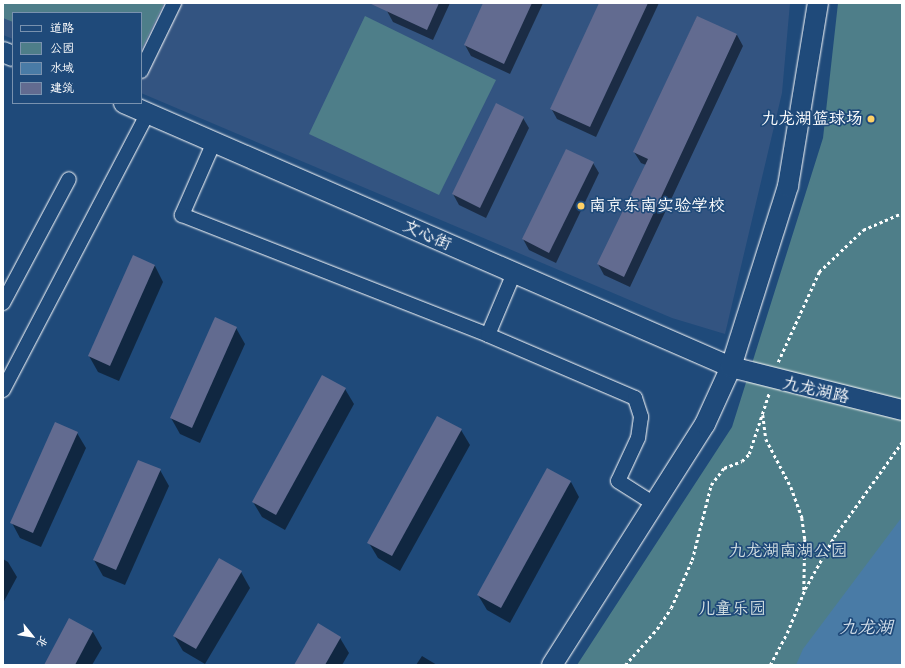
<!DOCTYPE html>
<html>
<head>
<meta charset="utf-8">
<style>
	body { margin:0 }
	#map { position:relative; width:905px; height:668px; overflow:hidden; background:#1f4a7a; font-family:Caveat,"LXGW WenKai TC",sans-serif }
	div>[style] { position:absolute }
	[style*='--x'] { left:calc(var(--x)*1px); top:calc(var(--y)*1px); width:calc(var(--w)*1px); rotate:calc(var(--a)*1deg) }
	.built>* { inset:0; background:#335481 }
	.green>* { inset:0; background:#4e7e89 }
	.water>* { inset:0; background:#497ba6 }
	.shadow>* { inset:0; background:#0007 }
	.building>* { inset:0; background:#626b90 }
	.path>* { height:2.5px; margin-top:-1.25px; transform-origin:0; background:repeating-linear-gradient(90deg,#fff 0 3px,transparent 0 6px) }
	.roads { filter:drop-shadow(0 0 1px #fff) drop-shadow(0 0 1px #fff) }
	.street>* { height:14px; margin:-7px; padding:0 7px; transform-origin:7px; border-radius:7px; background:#1f4a7a }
	.secondary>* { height:20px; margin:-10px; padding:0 10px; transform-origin:10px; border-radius:10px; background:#1f4a7a }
	.dots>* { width:11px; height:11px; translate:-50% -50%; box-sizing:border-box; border:2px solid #1f4a7a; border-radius:50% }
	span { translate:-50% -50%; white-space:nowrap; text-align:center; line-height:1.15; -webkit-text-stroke:3.5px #1f4a7a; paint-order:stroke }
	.poi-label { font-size:17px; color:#fff }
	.right { translate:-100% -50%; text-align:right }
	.left { translate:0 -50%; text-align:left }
	.street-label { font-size:17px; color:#fff }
	.park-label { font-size:17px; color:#d3dfe2 }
	.water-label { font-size:18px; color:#d2dee9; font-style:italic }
	.frame { position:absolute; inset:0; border:4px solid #fff; pointer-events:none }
	.legend { position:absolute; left:12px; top:12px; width:130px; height:92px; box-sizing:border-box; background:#1f4a7a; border:1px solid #7992af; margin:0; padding:5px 7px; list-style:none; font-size:12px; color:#fff }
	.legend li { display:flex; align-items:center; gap:8px; height:20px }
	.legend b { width:20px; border:1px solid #7992af }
	.north { position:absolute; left:12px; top:616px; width:40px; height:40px; -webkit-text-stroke:3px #1f4a7a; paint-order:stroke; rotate:120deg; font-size:11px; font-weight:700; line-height:16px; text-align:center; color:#fff }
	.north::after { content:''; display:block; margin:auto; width:14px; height:18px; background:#fff; clip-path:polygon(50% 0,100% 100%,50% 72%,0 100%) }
</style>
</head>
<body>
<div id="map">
	<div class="built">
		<div style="clip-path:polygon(3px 3px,790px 3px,782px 93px,725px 334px,672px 318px,141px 93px,141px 13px,13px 13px,13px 39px,3px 35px)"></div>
	</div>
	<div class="green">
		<div style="clip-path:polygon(3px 3px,164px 3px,141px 50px,141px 13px,13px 13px,13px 22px,3px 18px)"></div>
		<div style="clip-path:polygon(838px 3px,902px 3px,902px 665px,577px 665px,732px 427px,823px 138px)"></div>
		<div style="clip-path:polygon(365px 16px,496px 80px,439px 195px,309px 134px)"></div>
	</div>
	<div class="water">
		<div style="clip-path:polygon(902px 517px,902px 665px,796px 665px,803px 649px)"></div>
	</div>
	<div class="shadow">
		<div style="clip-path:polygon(391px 3px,450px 3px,433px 40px,393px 22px,387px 11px)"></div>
		<div style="clip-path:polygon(484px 3px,543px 3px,510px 74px,471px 56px,465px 45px)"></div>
		<div style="clip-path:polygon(600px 3px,659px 3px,596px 137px,557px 119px,551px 108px)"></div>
		<div style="clip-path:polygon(697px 17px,737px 35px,743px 46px,630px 287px,604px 275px,598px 264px,646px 165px,641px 163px,634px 152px)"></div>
		<div style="clip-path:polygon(523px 118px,529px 128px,486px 218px,459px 205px,453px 194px)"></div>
		<div style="clip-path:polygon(593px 163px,599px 173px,556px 263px,529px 250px,523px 239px)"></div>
		<div style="clip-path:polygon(133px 257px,155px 266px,163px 282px,119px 381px,98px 372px,89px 356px)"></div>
		<div style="clip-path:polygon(236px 328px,245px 344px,200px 443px,180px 434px,171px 418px)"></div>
		<div style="clip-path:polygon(345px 389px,354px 404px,285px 530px,262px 517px,253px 502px)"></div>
		<div style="clip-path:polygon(461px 430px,470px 445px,400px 571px,378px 558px,369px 543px)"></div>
		<div style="clip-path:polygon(77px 433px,86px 448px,41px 547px,20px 538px,12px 523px)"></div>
		<div style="clip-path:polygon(160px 470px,169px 486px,125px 585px,103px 576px,94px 560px)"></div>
		<div style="clip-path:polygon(571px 482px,579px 497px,510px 623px,487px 610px,478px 595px)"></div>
		<div style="clip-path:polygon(3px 559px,8px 562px,17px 577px,3px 603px)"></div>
		<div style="clip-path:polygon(241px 572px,250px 588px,205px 664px,183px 651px,174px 636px)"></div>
		<div style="clip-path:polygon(70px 620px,93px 632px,102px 648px,92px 665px,45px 665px)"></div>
		<div style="clip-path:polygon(340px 638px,349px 653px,342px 665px,295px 665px)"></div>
		<div style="clip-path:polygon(422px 656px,437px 665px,416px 665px)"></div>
	</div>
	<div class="building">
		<div style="clip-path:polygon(369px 3px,439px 3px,427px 30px)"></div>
		<div style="clip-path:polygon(483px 3px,532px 3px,504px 64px,464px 45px)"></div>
		<div style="clip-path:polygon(599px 3px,648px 3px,590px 127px,550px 109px)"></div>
		<div style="clip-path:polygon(697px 16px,737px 34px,624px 277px,597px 264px,648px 159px,633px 152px)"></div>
		<div style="clip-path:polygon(496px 103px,524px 117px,480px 208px,452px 194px)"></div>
		<div style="clip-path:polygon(566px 149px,594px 162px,549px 253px,522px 239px)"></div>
		<div style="clip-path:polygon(133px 255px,155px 265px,110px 366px,88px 356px)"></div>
		<div style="clip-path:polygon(215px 317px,237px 327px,192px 428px,170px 418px)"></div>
		<div style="clip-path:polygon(322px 375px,346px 388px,276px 515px,252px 502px)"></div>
		<div style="clip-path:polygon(437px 416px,462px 429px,392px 556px,367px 543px)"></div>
		<div style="clip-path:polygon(55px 422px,78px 432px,33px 533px,10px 523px)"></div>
		<div style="clip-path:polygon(138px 460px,161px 469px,116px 570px,93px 560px)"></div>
		<div style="clip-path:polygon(547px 468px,571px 481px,501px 608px,477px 595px)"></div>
		<div style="clip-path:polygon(219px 558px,242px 571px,196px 649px,173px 636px)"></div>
		<div style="clip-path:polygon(69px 618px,93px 631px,75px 665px,44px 665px)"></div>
		<div style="clip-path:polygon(318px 623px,341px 637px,325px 665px,294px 665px)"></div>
	</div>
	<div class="path">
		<div style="--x:778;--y:362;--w:99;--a:-65.5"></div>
		<div style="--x:819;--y:272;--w:61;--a:-43.7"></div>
		<div style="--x:863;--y:230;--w:43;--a:-23.6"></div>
		<div style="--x:763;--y:415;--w:24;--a:83"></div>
		<div style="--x:766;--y:439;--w:54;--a:62.5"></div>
		<div style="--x:791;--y:487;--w:33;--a:70"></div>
		<div style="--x:802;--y:518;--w:21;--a:82"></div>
		<div style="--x:805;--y:539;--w:51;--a:91.1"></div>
		<div style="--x:625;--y:665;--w:48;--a:-48.4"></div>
		<div style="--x:657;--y:629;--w:25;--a:-56"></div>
		<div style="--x:671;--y:608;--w:52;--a:-66.4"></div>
		<div style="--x:692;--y:560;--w:77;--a:-75.8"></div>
		<div style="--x:711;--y:485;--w:21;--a:-53"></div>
		<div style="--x:724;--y:468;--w:19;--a:-21"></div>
		<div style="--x:742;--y:461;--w:10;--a:-45"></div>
		<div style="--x:749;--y:454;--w:64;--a:-71.8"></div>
		<div style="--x:770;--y:665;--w:36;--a:-62"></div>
		<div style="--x:787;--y:633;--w:48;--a:-67.8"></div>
		<div style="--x:805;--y:589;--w:60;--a:-60.9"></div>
		<div style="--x:834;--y:537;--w:117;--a:-54.4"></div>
	</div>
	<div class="roads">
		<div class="street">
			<div style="--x:141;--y:71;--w:76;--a:-64.1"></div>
			<div style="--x:214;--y:142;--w:80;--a:113.7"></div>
			<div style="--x:182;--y:215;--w:329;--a:21.4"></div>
			<div style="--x:514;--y:273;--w:67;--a:112.8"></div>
			<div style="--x:488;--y:335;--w:160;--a:23.2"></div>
			<div style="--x:635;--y:398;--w:20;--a:72"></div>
			<div style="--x:641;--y:417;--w:21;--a:98"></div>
			<div style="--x:638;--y:438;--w:47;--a:114.9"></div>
			<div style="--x:618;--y:481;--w:45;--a:32.3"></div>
			<div style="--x:3;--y:303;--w:140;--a:-62"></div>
			<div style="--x:3;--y:390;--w:313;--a:-62.4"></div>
		</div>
		<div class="secondary">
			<div style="--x:3;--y:52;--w:11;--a:22"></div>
			<div style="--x:124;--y:103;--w:662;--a:23.51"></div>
			<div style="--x:731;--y:367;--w:176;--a:14.1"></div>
			<div style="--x:552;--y:665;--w:285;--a:-57.6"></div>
			<div style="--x:705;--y:424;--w:63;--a:-65.5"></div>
			<div style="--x:731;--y:367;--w:190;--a:-72.5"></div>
			<div style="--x:788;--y:186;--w:185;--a:-80.7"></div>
		</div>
	</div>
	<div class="dots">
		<div style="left:871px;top:119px;background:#ffd166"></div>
		<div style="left:581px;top:206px;background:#ffd166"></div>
	</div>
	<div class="poi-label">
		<span class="right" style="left:863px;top:119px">九龙湖篮球场</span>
		<span class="left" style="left:589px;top:206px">南京东南实验学校</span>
	</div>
	<div class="street-label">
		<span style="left:427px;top:235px;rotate:24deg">文心街</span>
		<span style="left:816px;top:390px;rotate:13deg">九龙湖路</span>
	</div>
	<div class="park-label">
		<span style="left:788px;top:551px">九龙湖南湖公园</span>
		<span style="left:732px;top:609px">儿童乐园</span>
	</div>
	<div class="water-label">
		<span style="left:866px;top:627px">九龙湖</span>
	</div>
	<div class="frame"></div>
	<ul class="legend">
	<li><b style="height:5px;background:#1f4a7a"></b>道路</li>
	<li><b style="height:11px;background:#4e7e89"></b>公园</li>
	<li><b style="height:11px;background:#497ba6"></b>水域</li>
	<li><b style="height:11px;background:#626b90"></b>建筑</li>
	</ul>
	<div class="north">北</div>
</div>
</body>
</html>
